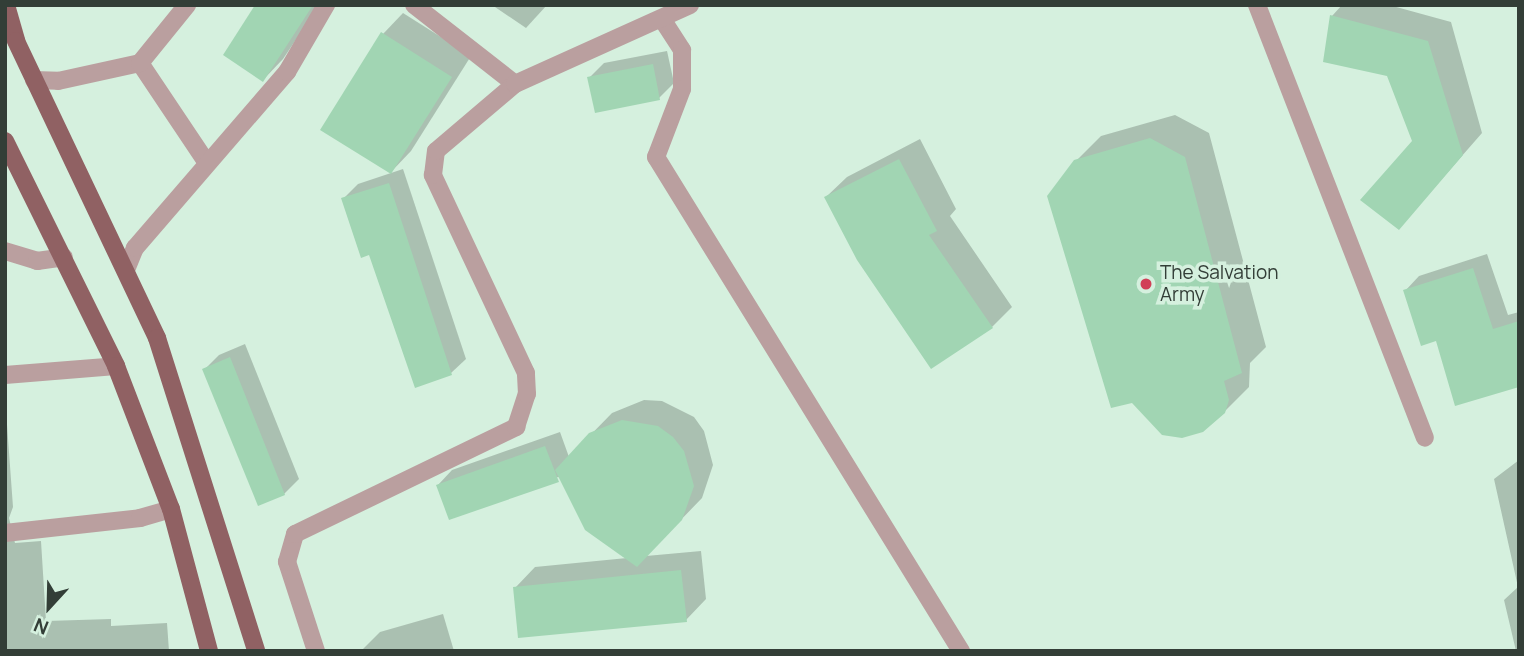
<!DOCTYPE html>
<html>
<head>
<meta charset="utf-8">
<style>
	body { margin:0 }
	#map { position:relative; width:1524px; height:656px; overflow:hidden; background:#d5f0de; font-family:Manrope,sans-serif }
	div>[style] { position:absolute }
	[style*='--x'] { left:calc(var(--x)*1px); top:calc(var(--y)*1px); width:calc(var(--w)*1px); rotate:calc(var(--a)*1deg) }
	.shadow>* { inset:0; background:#0003 }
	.building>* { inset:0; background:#a1d5b3 }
	.minor>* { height:18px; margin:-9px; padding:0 9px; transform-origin:9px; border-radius:9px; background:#ba9f9f }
	.major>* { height:18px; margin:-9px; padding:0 9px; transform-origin:9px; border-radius:9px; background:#906163 }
	.dots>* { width:19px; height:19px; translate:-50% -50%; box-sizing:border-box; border:4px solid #d5f0de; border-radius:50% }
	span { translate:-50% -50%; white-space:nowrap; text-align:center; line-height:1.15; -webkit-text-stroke:7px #d5f0de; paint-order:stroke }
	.poi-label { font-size:19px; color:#333e37 }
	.left { translate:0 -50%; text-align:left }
	.frame { position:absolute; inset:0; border:7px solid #333e37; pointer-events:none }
	.north { position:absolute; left:14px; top:572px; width:70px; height:70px; -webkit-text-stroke:5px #d5f0de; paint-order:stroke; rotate:202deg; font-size:19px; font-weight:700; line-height:28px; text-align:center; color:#333e37 }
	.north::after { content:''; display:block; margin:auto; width:24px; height:32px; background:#333e37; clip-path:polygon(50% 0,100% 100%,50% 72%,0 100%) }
</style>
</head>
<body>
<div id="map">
	<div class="shadow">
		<div style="clip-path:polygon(257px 5px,319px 5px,283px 59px,263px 80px)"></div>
		<div style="clip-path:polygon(492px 5px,547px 5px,526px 28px)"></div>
		<div style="clip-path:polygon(1342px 5px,1389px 5px,1451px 22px,1482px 133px,1399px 228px,1414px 142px,1388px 75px,1332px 16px)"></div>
		<div style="clip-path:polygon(403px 13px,471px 56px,411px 151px,391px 172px,383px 34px)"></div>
		<div style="clip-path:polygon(667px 51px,674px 83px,659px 98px,589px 78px,604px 63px)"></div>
		<div style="clip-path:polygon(1175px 115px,1209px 133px,1266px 347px,1250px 363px,1249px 387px,1224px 412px,1076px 161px,1101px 136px)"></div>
		<div style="clip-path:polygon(920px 139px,956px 209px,950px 216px,1012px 307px,992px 327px,826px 197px,847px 177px)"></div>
		<div style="clip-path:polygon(403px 169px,466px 359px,451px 373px,370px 253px,343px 199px,358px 184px)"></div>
		<div style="clip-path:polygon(1487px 254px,1508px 315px,1519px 312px,1519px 385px,1437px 339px,1405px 291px,1419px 276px)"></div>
		<div style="clip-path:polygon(245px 344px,299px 479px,284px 494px,205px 369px,219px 355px)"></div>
		<div style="clip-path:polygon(5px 397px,13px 507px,9px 518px,15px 543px,41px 541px,46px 621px,111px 619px,111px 626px,167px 623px,169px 651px,5px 651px)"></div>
		<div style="clip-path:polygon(644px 400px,662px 401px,694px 417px,704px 431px,713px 465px,702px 498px,646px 556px,701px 551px,706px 599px,686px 620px,515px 588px,535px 567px,627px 558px,560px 477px,438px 485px,452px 470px,560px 432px,569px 457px,612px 413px)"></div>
		<div style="clip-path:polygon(1519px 460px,1519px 651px,1516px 651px,1504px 600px,1518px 587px,1494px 479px)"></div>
		<div style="clip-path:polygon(443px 614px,454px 651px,361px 651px,380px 632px)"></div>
	</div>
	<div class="building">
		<div style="clip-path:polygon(255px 5px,313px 5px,263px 82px,223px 55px)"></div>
		<div style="clip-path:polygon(1330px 15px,1428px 41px,1463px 155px,1399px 230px,1360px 200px,1412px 141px,1387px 76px,1323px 62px)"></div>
		<div style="clip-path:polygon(381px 32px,452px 77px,391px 174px,320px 130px)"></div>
		<div style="clip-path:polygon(653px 64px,660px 100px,595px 113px,587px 77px)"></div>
		<div style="clip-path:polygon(1150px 138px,1185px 157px,1242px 373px,1224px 381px,1229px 400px,1225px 413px,1203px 432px,1182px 438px,1162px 435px,1132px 403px,1111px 408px,1047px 196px,1074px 160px)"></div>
		<div style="clip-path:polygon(899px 159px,937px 231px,929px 235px,993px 328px,931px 369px,857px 260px,824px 197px)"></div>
		<div style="clip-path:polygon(389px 183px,452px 375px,415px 388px,369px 255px,361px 258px,341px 198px)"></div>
		<div style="clip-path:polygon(1473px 268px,1493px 329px,1519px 321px,1519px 387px,1455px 406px,1436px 341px,1421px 346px,1403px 290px)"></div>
		<div style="clip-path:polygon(230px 357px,285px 495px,258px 506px,202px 369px)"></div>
		<div style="clip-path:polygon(622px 420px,658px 426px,673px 437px,684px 451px,694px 486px,682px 520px,637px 567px,585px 530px,555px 470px,589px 433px)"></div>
		<div style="clip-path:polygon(545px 446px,559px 482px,449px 520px,436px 485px)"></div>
		<div style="clip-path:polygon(681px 570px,687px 622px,518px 638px,513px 587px)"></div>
	</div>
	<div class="minor">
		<div style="--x:414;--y:5;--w:128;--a:38"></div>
		<div style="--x:1257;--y:5;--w:464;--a:68.8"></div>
		<div style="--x:662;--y:19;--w:37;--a:57"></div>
		<div style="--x:682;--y:50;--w:39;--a:90"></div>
		<div style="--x:682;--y:89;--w:73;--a:110.9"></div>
		<div style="--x:656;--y:157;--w:581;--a:58.31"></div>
		<div style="--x:140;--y:63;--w:120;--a:56.2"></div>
		<div style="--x:34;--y:80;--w:24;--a:2"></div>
		<div style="--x:58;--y:81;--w:84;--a:-12.4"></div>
		<div style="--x:140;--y:63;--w:75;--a:-51"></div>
		<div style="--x:5;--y:251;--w:34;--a:17"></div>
		<div style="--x:37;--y:261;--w:27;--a:-8"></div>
		<div style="--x:126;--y:270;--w:24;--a:-68"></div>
		<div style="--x:135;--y:248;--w:233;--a:-49.2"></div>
		<div style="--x:287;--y:72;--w:78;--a:-59.8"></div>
		<div style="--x:5;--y:375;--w:111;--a:-4.6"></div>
		<div style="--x:5;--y:533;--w:136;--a:-6.3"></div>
		<div style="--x:140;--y:518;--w:32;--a:-16"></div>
		<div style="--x:316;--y:651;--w:94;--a:-108"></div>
		<div style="--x:287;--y:562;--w:29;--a:-74"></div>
		<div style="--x:295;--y:534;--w:246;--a:-25.8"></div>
		<div style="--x:516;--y:427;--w:35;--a:-72"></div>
		<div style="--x:527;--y:394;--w:21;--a:-93"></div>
		<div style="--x:526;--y:373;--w:219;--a:-115.2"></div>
		<div style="--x:433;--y:175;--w:24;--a:-83"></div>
		<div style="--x:436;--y:151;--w:104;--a:-40.3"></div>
		<div style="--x:515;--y:84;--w:192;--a:-24.3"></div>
	</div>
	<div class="major">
		<div style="--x:6;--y:5;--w:37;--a:74"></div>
		<div style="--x:16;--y:41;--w:329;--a:64.6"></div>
		<div style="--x:157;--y:338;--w:328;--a:72.4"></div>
		<div style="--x:5;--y:141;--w:251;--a:63.7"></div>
		<div style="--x:116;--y:366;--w:153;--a:69"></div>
		<div style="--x:171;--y:509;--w:147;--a:75"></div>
	</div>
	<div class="dots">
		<div style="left:1146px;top:284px;background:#d14057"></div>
	</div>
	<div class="poi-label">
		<span class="left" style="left:1160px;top:284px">The Salvation<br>Army</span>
	</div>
	<div class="frame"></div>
	<div class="north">N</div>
</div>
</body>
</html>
